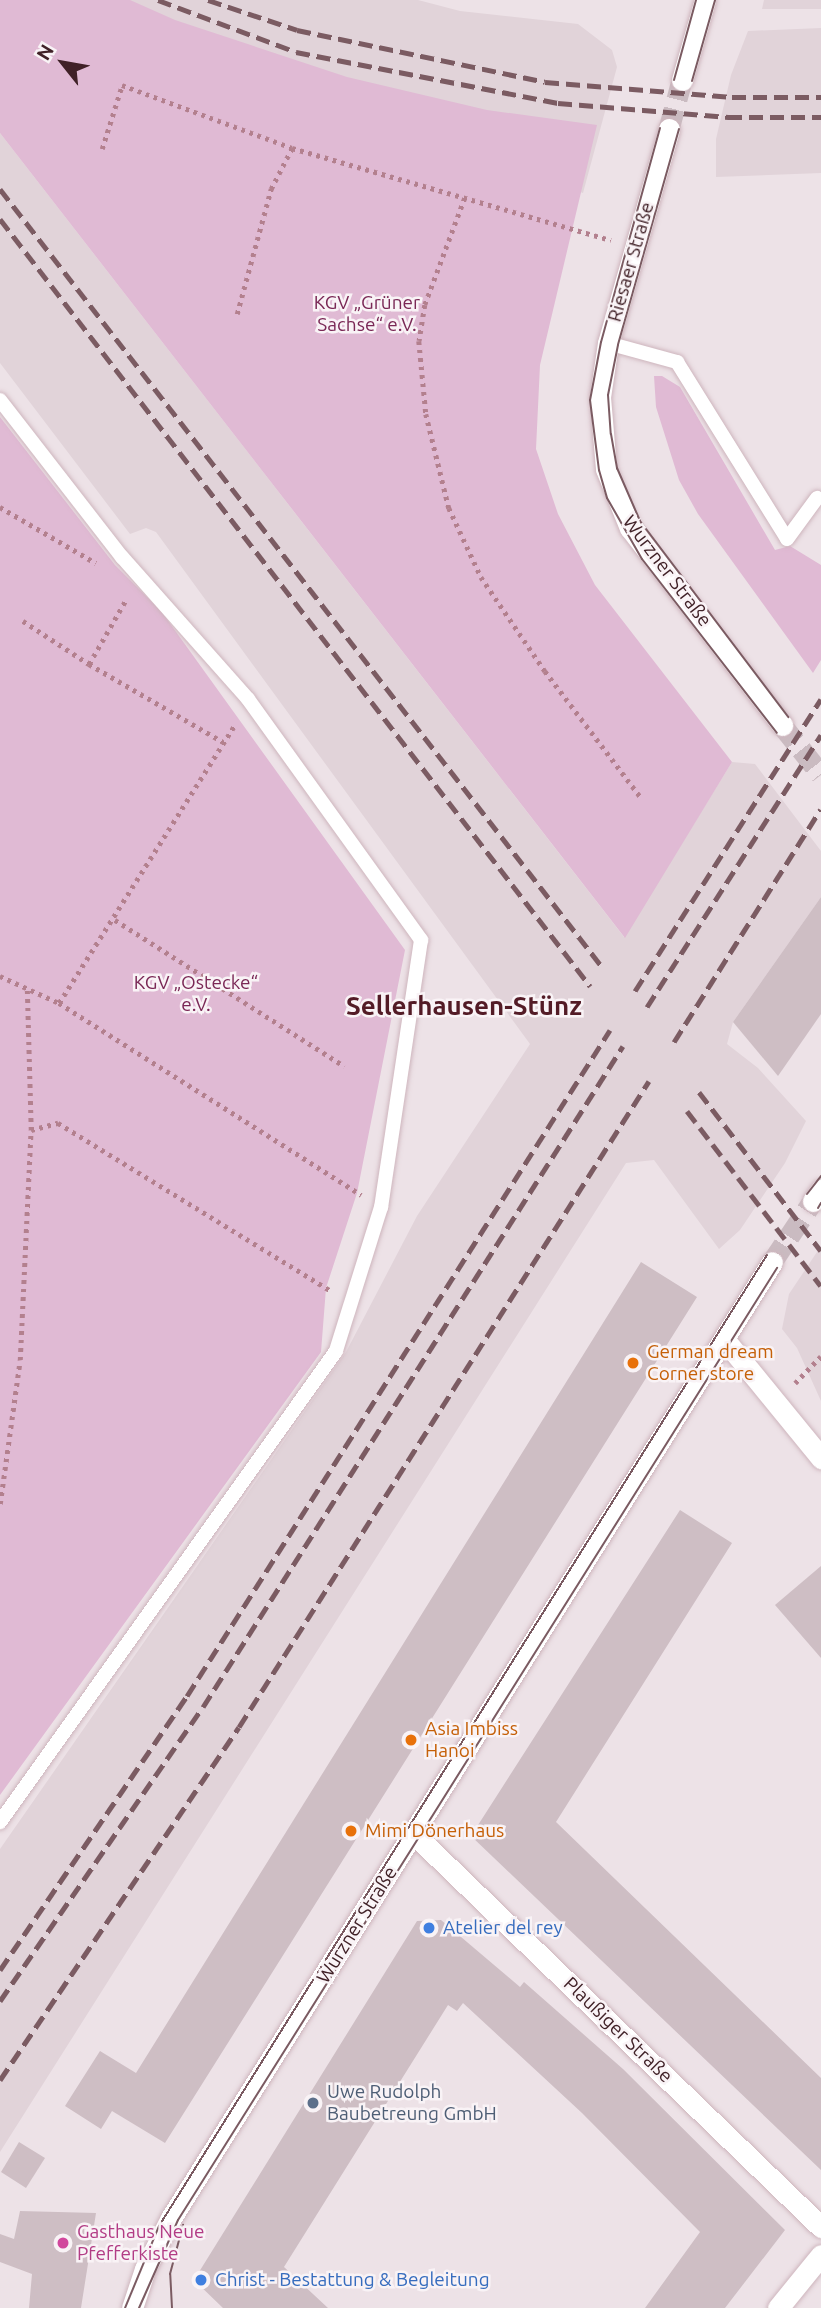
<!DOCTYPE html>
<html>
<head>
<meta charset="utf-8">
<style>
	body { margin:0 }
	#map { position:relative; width:821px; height:2308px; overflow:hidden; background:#ede2e7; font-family:Ubuntu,sans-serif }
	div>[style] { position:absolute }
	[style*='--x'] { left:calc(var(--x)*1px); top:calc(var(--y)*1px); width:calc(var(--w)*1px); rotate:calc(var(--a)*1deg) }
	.built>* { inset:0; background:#e1d3d9 }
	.green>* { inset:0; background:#e0bad4 }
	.building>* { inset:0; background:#cebec4 }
	.secondary-tunnel>* { height:21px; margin-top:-10.5px; transform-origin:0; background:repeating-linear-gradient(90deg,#cabbc1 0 21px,transparent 0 31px) }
	.path>* { height:4.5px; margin-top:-2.25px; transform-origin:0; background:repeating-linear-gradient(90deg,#b3808e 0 3.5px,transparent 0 8.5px) }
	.roads { filter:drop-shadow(0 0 2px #ceb5bd) drop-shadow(0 0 2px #ceb5bd) }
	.lane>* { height:14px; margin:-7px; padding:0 7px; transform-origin:7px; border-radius:7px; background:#fff }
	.street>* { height:21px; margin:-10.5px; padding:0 10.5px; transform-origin:10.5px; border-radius:10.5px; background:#fff }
	.secondary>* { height:21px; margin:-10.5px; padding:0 10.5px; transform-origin:10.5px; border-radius:10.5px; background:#fff }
	.tram>* { height:2px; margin:-1px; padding:0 1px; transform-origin:1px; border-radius:1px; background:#7b5b62 }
	.rail>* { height:5px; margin-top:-2.5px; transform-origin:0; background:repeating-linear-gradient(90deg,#7b5b62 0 14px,transparent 0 21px) }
	.dots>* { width:19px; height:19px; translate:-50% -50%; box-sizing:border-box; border:4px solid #f9f3f6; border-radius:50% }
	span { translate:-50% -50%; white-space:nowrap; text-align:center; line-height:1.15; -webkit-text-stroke:5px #f9f3f6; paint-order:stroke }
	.street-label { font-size:19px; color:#402127 }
	.park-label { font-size:19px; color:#7a2856 }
	.food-label { font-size:19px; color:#c56008 }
	.left { translate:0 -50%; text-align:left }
	.shop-label { font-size:19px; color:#366cbe }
	.service-label { font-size:19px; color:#4e5e75 }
	.hotel-label { font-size:19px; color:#b23c85 }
	.district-label { font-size:26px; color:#531b26; font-weight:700 }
	.north { position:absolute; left:28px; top:28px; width:70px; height:70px; -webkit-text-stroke:5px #f9f3f6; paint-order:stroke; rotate:301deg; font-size:19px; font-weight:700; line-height:28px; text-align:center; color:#402127 }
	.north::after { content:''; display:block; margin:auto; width:24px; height:32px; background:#402127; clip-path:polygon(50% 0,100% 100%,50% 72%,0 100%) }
</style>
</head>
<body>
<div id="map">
	<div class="built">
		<div style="clip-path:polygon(34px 0,418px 0,460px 11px,578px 24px,612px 50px,617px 67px,583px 193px)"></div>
		<div style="clip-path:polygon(764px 0,821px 0,821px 9px,762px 9px)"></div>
		<div style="clip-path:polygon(821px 28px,821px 173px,716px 177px,716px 139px,731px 75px,748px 31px)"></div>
		<div style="clip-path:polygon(0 133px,624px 937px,732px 762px,755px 764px,821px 851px,821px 897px,733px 1022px,727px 1044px,758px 1068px,806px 1121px,785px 1163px,740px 1230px,719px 1249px,654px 1160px,626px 1163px,0 2152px,0 1849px,346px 1352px,417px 1216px,530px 1044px,156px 532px,146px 528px,130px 534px,0 363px)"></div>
		<div style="clip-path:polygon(821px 1246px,821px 1401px,797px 1348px,782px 1329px,789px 1294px)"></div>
	</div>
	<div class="green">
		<div style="clip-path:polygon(0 0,130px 0,175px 20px,347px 77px,487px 110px,597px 125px,540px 365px,536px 449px,558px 514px,595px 585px,732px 762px,625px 938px,0 133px)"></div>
		<div style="clip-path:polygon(662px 376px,680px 387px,775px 550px,790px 546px,821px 565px,821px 660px,813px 673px,698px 514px,679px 480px,656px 407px,654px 376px)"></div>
		<div style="clip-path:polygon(0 417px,115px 565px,161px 611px,405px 950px,357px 1193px,326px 1288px,321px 1352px,0 1795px)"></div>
	</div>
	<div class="building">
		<div style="clip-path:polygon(821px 897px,821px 1014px,778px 1076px,733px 1022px)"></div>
		<div style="clip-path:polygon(641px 1262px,697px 1297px,165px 2143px,112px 2111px,101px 2129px,65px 2106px,100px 2051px,136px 2073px)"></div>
		<div style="clip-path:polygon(680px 1510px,732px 1543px,556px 1822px,821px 2078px,821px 2170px,471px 1836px)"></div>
		<div style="clip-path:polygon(821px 1566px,821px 1658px,775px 1605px)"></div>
		<div style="clip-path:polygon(441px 1920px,520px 1987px,524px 1982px,623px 2069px,785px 2230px,725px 2308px,645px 2308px,700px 2232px,582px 2113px,463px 2003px,457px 2011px,448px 2005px,284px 2267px,328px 2308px,223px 2308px,194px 2280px,417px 1921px)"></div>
		<div style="clip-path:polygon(19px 2142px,45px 2158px,26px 2188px,1px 2172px)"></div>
		<div style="clip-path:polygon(20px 2211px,96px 2213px,81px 2308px,29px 2308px,32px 2274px,0 2262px,0 2234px,14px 2239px)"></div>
	</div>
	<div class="secondary-tunnel">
		<div style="--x:669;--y:129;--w:51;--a:-75.1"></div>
		<div style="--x:782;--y:725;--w:63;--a:51.5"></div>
		<div style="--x:772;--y:1262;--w:73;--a:-56.1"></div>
	</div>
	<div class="path">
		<div style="--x:102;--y:149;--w:67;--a:-72.6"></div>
		<div style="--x:122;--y:85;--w:181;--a:20.3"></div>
		<div style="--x:292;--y:148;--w:332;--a:16.1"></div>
		<div style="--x:465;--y:198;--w:114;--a:110.5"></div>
		<div style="--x:425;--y:305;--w:36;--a:99"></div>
		<div style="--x:419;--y:341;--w:73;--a:84.5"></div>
		<div style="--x:426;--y:414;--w:97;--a:76.3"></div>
		<div style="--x:449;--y:508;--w:76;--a:65.1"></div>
		<div style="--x:481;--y:577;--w:114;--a:55.8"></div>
		<div style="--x:545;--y:671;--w:161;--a:52.8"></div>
		<div style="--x:237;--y:314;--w:130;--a:-74.8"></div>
		<div style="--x:271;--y:189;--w:46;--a:-62.9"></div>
		<div style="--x:0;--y:507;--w:111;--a:30.3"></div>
		<div style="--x:23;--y:621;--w:79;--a:33.1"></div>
		<div style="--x:89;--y:664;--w:76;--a:-60.1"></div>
		<div style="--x:89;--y:664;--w:155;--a:30.2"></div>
		<div style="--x:115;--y:920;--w:272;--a:32.5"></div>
		<div style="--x:0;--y:976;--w:65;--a:24.6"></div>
		<div style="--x:59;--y:1003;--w:358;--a:32.4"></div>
		<div style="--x:59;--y:1003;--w:331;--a:-57.7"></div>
		<div style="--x:31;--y:1130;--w:28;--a:-15"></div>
		<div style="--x:58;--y:1123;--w:321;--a:31.6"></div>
		<div style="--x:795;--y:1383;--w:37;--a:-46"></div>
		<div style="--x:0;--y:1504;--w:145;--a:-82.1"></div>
		<div style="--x:20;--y:1360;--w:230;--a:-87.3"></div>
		<div style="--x:31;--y:1130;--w:141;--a:-91.6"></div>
	</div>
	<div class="roads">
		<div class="lane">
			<div style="--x:608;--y:343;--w:72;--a:15.4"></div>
			<div style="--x:677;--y:362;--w:208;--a:58.1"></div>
			<div style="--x:787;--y:539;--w:51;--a:-53.8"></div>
			<div style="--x:0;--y:400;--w:199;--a:52.2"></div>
			<div style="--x:122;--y:557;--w:190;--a:48.4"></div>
			<div style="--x:248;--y:699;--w:297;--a:54.3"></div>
			<div style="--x:421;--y:940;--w:270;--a:98.5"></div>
			<div style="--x:381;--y:1207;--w:151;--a:107.4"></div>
			<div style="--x:336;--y:1351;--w:579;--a:125.5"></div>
		</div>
		<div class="street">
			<div style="--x:724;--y:1339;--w:154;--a:50.8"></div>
			<div style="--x:414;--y:1834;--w:566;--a:44"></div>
			<div style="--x:778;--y:2308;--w:68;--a:-50.9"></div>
		</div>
		<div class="secondary">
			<div style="--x:682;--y:80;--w:83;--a:-74"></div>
			<div style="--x:669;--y:129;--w:223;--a:105.9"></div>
			<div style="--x:608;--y:343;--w:55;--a:98.4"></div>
			<div style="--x:600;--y:397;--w:72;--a:85.2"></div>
			<div style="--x:606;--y:469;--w:64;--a:67.9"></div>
			<div style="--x:630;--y:528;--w:249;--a:52.3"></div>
			<div style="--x:813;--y:1201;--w:14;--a:-54"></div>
			<div style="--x:132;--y:2308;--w:41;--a:-71.6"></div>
			<div style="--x:145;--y:2269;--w:57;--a:-63"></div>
			<div style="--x:171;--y:2218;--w:1129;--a:-57.84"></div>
		</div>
	</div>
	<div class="tram">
		<div style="--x:674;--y:80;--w:83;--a:-74.6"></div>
		<div style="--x:692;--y:81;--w:84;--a:-74.1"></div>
		<div style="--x:660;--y:128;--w:222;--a:105.4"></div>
		<div style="--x:601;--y:342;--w:59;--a:100.7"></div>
		<div style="--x:590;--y:400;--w:71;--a:82.7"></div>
		<div style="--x:599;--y:470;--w:29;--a:74"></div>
		<div style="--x:607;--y:498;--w:70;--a:60.2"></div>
		<div style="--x:642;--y:559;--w:220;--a:52.2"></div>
		<div style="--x:679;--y:129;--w:224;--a:105.8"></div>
		<div style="--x:618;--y:345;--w:51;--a:101.3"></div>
		<div style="--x:608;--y:395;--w:39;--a:86"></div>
		<div style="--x:611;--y:434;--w:35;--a:80"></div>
		<div style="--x:617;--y:468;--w:58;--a:66.5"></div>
		<div style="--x:640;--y:521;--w:246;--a:52.9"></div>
		<div style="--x:807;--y:1194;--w:23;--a:-52"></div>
		<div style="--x:818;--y:1208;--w:6;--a:-59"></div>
		<div style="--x:125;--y:2308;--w:89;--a:-67.5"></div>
		<div style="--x:159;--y:2226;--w:1146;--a:-57.95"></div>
		<div style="--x:139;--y:2308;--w:96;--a:-66.1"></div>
		<div style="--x:178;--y:2220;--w:1125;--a:-57.82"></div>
		<div style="--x:172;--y:2308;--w:34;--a:-93"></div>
		<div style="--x:170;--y:2274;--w:51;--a:-75.1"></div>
	</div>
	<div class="rail">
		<div style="--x:158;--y:0;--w:147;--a:20.6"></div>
		<div style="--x:296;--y:52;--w:267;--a:11"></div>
		<div style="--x:558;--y:103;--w:171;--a:4.7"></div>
		<div style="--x:728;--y:117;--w:93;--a:0"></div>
		<div style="--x:208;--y:0;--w:94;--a:18.6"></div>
		<div style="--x:297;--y:30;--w:253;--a:11.8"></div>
		<div style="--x:545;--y:82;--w:188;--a:4.6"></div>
		<div style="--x:732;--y:97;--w:89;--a:0"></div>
		<div style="--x:0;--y:189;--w:985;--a:52.26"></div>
		<div style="--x:0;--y:219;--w:968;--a:52.43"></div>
		<div style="--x:635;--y:991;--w:346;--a:-57.5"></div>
		<div style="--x:647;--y:1007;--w:323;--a:-57.4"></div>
		<div style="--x:674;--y:1042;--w:275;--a:-57.8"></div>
		<div style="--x:699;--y:1092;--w:200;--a:52.5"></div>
		<div style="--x:687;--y:1111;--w:220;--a:52.6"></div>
		<div style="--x:0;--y:1970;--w:332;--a:-55.7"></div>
		<div style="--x:187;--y:1696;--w:789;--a:-57.58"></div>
		<div style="--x:0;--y:2001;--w:357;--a:-55.4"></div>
		<div style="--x:203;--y:1707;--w:783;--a:-57.57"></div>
		<div style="--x:0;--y:2080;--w:426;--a:-55.9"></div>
		<div style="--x:239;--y:1727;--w:765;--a:-57.6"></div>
	</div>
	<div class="dots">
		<div style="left:633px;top:1363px;background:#e8710a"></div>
		<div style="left:411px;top:1740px;background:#e8710a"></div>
		<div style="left:351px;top:1831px;background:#e8710a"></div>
		<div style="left:429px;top:1928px;background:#3f7fe0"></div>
		<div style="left:313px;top:2103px;background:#5c6f8a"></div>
		<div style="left:63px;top:2243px;background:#d1479c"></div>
		<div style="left:201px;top:2280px;background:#3f7fe0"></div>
	</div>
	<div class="street-label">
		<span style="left:631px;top:262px;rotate:-74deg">Riesaer Straße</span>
		<span style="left:667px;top:571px;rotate:53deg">Wurzner Straße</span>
		<span style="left:357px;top:1925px;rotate:-58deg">Wurzner Straße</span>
		<span style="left:618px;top:2030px;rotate:44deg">Plaußiger Straße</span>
	</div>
	<div class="park-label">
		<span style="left:367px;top:314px">KGV „Grüner<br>Sachse“ e.V.</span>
		<span style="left:196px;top:994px">KGV „Ostecke“<br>e.V.</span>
	</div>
	<div class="food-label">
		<span class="left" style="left:647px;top:1363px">German dream<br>Corner store</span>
		<span class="left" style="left:425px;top:1740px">Asia Imbiss<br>Hanoi</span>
		<span class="left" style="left:365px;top:1831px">Mimi Dönerhaus</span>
	</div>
	<div class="shop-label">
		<span class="left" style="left:443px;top:1928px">Atelier del rey</span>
		<span class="left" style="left:215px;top:2280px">Christ - Bestattung &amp; Begleitung</span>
	</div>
	<div class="service-label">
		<span class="left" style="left:327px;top:2103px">Uwe Rudolph<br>Baubetreung GmbH</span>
	</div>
	<div class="hotel-label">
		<span class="left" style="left:77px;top:2243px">Gasthaus Neue<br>Pfefferkiste</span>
	</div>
	<div class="district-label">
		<span style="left:464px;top:1006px">Sellerhausen-Stünz</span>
	</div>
	<div class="north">N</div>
</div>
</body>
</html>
